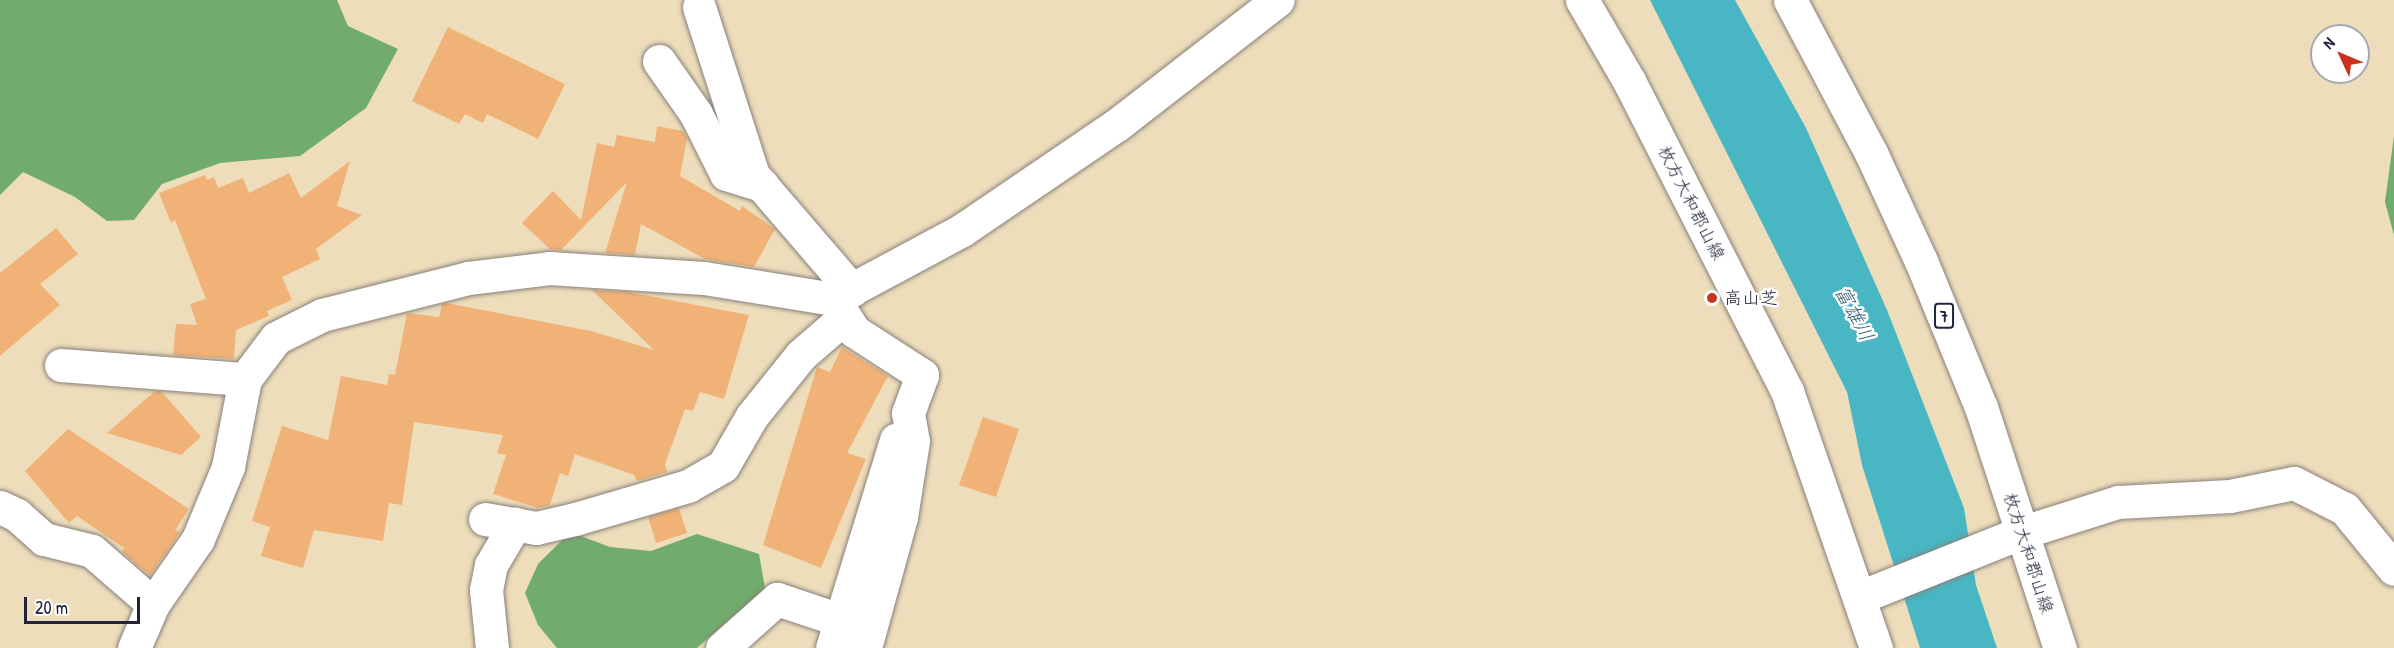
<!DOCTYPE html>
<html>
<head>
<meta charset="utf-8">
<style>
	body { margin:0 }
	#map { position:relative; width:2394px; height:648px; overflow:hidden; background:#edb; font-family:"Patrick Hand","Klee One",sans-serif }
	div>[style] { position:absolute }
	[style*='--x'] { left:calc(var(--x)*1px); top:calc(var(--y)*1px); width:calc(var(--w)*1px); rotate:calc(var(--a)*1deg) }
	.forest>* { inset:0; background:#71ac6c }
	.water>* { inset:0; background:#48b6c3 }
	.building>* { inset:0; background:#f1b277 }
	.roads { filter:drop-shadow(0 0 2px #88807b) drop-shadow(0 0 2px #88807b) }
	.minor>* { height:33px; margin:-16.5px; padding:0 16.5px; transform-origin:16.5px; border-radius:16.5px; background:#fff }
	.major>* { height:33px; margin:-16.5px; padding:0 16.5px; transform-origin:16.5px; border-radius:16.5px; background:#fff }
	.dots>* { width:16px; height:16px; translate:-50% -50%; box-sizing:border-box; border:3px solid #fff; border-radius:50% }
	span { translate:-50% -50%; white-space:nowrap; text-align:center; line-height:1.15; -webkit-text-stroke:5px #fff; paint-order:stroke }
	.shield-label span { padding:2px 4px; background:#fff; border:2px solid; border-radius:4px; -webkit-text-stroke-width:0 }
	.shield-label { font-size:16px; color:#22223b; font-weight:700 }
	.street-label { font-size:18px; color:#22223b }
	.poi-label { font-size:18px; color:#22223b }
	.left { translate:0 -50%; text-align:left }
	.water-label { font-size:20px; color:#315d71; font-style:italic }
	.north { position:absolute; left:2310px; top:24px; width:60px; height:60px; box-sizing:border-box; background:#fff; border:2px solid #a7a7b1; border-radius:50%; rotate:314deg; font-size:16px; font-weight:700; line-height:24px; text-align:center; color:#22223b }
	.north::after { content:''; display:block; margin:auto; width:21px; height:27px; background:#c8321e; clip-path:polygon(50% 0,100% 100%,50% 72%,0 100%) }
	.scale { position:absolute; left:24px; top:597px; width:116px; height:27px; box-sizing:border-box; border:3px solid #22223b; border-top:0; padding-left:8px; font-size:18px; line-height:21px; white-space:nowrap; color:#22223b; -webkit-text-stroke:4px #fff; paint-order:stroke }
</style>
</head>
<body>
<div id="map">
	<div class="forest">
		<div style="clip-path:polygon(0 0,337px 0,348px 26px,398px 49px,366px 108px,300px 156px,220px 163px,162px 184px,134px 220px,107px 221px,75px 197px,23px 172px,0 195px)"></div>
		<div style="clip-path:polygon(2394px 136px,2394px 235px,2385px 202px)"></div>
		<div style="clip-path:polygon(570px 532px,610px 547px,651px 551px,697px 534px,759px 554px,765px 588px,697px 648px,557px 648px,538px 625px,525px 593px,538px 564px)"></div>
	</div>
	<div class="water">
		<div style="clip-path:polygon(1650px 0,1735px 0,1806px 128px,1887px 310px,1964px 508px,1976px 585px,1997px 648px,1920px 648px,1862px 465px,1847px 392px)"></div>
	</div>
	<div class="building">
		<div style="clip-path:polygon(448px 27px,565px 84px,538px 139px,487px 114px,483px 123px,465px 114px,459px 124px,412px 101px)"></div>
		<div style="clip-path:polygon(657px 126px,683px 131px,687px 138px,680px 176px,740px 211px,742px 206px,775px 229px,754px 267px,705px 259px,641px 224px,635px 255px,605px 253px,627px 182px,561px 250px,550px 249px,522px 223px,553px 191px,581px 220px,597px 143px,614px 147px,617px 135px,655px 142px)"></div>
		<div style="clip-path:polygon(350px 161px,337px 206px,362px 215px,316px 249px,320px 259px,282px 277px,292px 300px,267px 311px,269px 316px,236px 330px,234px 359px,173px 355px,176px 324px,197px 325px,190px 304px,206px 299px,175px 220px,171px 223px,159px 193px,205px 175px,207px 180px,214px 177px,218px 188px,243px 178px,249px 193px,289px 173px,301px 198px)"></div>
		<div style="clip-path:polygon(56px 228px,78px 254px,40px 284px,60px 305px,0 356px,0 273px)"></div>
		<div style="clip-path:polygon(592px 290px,628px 292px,749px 315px,724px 399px,700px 392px,693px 411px,685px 409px,665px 464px,667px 472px,637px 481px,634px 475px,575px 454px,568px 476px,560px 473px,550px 505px,538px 508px,493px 494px,506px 455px,497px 453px,503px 435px,414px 422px,402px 505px,389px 503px,383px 541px,314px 530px,303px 568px,261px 556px,270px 527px,252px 521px,282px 426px,328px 440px,341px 376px,387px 385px,389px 374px,395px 375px,407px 313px,439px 317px,442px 304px,446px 303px,591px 331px,654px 350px)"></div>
		<div style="clip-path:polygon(842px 347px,888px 376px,847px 453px,866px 459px,821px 568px,763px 545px,817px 367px,830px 372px)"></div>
		<div style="clip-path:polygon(155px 391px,161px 391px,201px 437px,181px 455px,107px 433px)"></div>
		<div style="clip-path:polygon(983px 417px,1019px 429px,996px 497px,959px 485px)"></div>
		<div style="clip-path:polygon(68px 429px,189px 509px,175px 530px,180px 532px,150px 576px,122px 552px,124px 548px,77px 516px,69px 523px,25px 471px)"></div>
		<div style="clip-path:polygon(679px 508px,687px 533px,656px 543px,648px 517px)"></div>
	</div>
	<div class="roads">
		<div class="minor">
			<div style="--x:699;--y:7;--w:176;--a:72.2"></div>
			<div style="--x:753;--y:175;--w:152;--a:49.3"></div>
			<div style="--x:659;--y:61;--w:65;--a:55.1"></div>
			<div style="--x:696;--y:114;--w:67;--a:63.4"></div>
			<div style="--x:726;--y:174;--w:38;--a:17"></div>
			<div style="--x:834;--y:300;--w:37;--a:57"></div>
			<div style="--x:854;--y:331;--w:81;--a:32.9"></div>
			<div style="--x:922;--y:375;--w:40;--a:110.2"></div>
			<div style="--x:908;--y:413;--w:28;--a:80"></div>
			<div style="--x:913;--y:441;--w:77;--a:99"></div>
			<div style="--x:901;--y:517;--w:136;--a:105.4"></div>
			<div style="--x:61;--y:365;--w:185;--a:4.4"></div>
			<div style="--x:0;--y:507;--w:19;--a:25"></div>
			<div style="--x:17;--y:515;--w:36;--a:42"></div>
			<div style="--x:44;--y:539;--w:49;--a:14"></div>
			<div style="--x:92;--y:551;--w:81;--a:41"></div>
			<div style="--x:485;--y:519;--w:52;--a:10"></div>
			<div style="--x:536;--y:528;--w:40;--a:-13"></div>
			<div style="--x:575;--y:519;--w:118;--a:-16.3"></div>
			<div style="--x:688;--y:486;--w:40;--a:-29.7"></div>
			<div style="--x:723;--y:466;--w:58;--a:-59.9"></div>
			<div style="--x:752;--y:416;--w:78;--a:-51.2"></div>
			<div style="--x:801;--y:355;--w:58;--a:-40.8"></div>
			<div style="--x:2020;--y:533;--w:103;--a:-17.6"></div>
			<div style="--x:2118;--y:502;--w:112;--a:-3.1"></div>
			<div style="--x:2230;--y:496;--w:65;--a:-11.5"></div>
			<div style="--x:2294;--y:483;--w:57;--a:27"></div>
			<div style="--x:2345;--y:509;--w:77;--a:50.8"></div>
			<div style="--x:134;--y:648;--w:48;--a:-66.6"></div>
			<div style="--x:153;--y:604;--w:79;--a:-55.3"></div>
			<div style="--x:198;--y:539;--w:78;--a:-67.4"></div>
			<div style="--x:228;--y:467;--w:90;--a:-79.1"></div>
			<div style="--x:245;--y:379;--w:51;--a:-52.9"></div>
			<div style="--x:276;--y:338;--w:51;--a:-26.6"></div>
			<div style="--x:322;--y:315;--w:151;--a:-14.2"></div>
			<div style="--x:468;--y:278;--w:82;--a:-7"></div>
			<div style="--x:549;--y:268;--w:155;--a:3.7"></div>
			<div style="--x:704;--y:278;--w:132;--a:9.2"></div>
			<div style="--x:834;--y:299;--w:145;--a:-28.3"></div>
			<div style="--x:962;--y:230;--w:189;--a:-34.2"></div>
			<div style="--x:1118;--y:124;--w:202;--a:-37.8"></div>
			<div style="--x:492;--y:648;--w:58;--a:-95.9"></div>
			<div style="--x:486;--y:590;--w:25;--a:-79"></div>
			<div style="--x:491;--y:565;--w:48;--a:-59.7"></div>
			<div style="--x:722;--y:648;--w:74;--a:-41.7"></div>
			<div style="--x:777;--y:599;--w:66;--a:18.4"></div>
			<div style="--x:832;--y:648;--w:218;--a:-72.9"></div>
		</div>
		<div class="major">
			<div style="--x:1582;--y:0;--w:94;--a:59.9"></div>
			<div style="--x:1629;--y:81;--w:348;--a:63"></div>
			<div style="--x:1787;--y:391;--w:272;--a:70.9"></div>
			<div style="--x:1790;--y:0;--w:173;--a:62.1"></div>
			<div style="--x:1871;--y:153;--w:119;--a:65.2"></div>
			<div style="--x:1921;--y:261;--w:158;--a:67.7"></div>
			<div style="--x:1981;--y:407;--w:254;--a:71.9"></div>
			<div style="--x:1860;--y:597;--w:172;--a:-21.8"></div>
		</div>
	</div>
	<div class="dots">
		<div style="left:1712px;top:298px;background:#c8321e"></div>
	</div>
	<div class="shield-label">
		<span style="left:1944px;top:316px">7</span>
	</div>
	<div class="street-label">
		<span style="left:1691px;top:203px;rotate:63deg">枚方大和郡山線</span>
		<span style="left:2028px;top:553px;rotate:72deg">枚方大和郡山線</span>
	</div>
	<div class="poi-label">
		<span class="left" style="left:1724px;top:298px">高山芝</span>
	</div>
	<div class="water-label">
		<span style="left:1855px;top:313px;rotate:62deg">富雄川</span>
	</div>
	<div class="north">N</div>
	<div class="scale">20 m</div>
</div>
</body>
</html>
